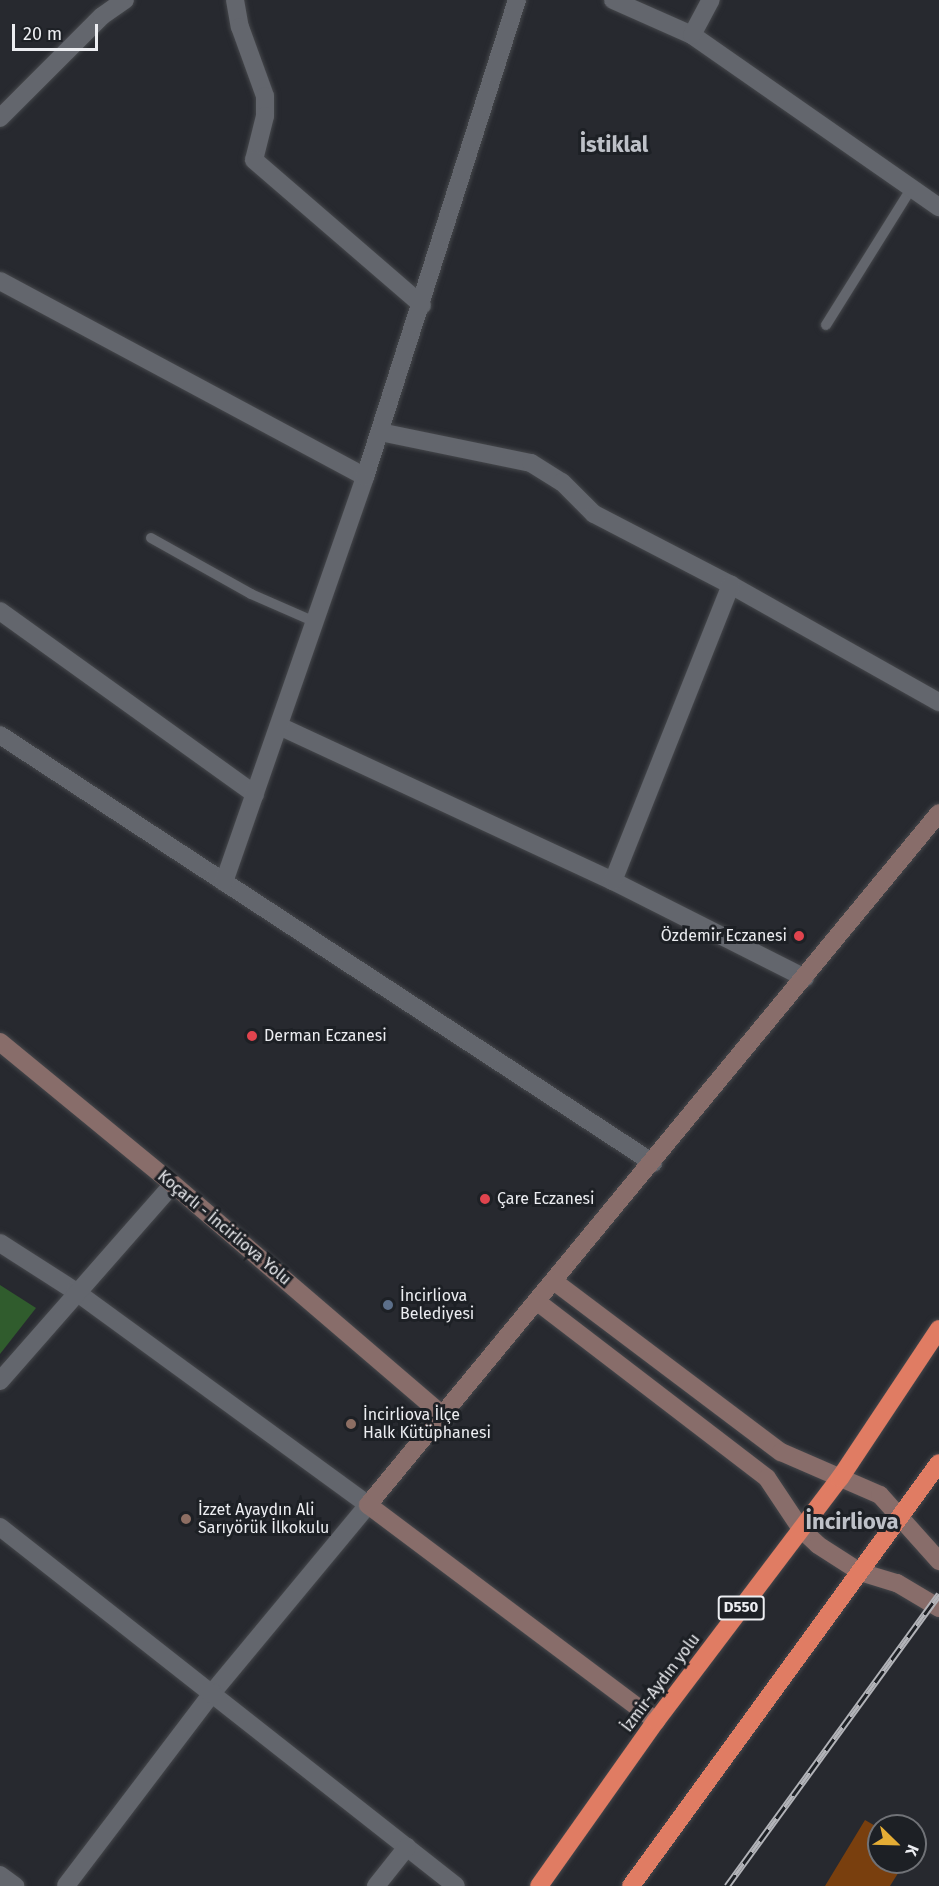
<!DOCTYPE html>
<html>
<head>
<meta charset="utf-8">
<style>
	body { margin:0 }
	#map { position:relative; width:939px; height:1886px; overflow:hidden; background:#27292f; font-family:"Fira Sans",sans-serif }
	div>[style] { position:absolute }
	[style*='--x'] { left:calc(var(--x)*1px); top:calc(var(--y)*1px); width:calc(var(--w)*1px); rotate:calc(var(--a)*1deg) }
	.green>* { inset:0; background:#305c2d }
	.building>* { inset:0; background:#793f0e }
	.roads { filter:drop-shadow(0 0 2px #45474b) drop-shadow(0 0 2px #45474b) }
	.lane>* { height:10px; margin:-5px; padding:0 5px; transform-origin:5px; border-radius:5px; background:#63666d }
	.street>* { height:18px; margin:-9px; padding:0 9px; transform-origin:9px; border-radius:9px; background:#63666d }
	.secondary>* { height:18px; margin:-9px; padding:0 9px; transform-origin:9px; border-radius:9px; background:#886d6a }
	.highway>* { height:18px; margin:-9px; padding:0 9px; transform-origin:9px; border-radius:9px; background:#e07c63 }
	.rail>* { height:7px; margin-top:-3.5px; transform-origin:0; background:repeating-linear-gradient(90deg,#1d2025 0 14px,#b2b3b8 0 28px); box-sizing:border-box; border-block:2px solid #b2b3b8 }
	.dots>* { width:16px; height:16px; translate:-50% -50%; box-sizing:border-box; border:3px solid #1d2025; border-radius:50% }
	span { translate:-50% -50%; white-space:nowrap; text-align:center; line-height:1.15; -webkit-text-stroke:6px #1d2025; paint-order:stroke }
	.shield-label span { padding:2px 4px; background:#1d2025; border:2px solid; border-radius:4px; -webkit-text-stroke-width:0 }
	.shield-label { font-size:15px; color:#ecedf1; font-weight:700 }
	.poi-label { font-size:16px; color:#ecedf1 }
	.right { translate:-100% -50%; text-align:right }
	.left { translate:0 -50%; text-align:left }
	.street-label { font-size:16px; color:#ecedf1 }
	.district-label { font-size:22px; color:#bec1c8; font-weight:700 }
	.north { position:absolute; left:867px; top:1814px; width:60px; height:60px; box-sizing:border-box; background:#1d2025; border:2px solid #707277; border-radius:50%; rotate:113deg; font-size:16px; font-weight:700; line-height:24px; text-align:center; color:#ecedf1 }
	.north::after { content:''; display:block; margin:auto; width:21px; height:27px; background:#e5ad35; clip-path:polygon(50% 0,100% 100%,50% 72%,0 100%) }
	.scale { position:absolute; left:12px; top:24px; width:86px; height:27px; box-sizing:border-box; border:3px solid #ecedf1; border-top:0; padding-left:8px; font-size:18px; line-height:21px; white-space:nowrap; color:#ecedf1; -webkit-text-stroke:4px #1d2025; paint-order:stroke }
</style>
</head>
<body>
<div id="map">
	<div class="green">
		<div style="clip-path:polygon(0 1285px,36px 1308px,0 1354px)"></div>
	</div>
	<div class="building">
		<div style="clip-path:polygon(865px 1820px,879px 1828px,879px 1862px,905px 1862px,890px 1886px,825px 1886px)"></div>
	</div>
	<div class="roads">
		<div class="lane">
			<div style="--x:826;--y:325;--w:164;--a:-58"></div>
			<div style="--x:151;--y:538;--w:115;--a:29.2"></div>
			<div style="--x:251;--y:594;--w:70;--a:23.6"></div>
		</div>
		<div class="street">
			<div style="--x:235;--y:0;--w:27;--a:80"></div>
			<div style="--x:240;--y:27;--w:73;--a:70.1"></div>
			<div style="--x:265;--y:96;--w:20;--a:90"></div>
			<div style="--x:265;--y:116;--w:45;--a:104"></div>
			<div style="--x:254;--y:160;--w:222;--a:40.8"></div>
			<div style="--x:613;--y:0;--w:86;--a:23.9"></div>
			<div style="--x:692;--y:35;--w:301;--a:34.9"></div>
			<div style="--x:692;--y:35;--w:40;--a:-62"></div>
			<div style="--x:0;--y:118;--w:144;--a:-45"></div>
			<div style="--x:102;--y:16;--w:28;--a:-35"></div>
			<div style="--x:0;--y:281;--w:414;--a:28.2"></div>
			<div style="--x:380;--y:432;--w:154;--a:11.6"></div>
			<div style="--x:531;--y:463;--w:36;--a:32"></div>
			<div style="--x:562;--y:482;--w:45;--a:45"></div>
			<div style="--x:594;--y:514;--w:154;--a:27.4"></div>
			<div style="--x:731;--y:585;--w:239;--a:29.4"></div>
			<div style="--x:0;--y:611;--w:314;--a:35.7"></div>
			<div style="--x:279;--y:726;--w:368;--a:24.9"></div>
			<div style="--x:613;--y:881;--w:215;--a:26.8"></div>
			<div style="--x:0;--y:735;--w:781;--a:33.24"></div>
			<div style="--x:613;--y:881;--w:319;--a:-68.3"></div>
			<div style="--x:224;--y:882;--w:429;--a:-70.8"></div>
			<div style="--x:365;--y:477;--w:501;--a:-72.33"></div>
			<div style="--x:0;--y:1243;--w:89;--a:32.6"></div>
			<div style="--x:75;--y:1291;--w:363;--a:36.1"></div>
			<div style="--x:368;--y:1505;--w:243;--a:129.7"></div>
			<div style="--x:213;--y:1692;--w:243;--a:127.2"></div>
			<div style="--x:0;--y:1381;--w:262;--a:-48.7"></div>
			<div style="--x:0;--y:1527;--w:580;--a:38.21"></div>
			<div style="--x:0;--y:1875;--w:19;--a:36"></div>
			<div style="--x:376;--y:1886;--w:50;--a:-51.5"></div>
		</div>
		<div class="secondary">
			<div style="--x:0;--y:1042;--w:224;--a:39.4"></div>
			<div style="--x:173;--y:1184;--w:358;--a:40.6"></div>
			<div style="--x:555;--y:1282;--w:283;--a:37"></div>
			<div style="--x:781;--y:1452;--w:108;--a:23.5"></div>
			<div style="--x:880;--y:1495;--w:89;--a:48.2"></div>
			<div style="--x:539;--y:1303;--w:287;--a:37.5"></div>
			<div style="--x:767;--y:1478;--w:61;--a:56.3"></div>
			<div style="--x:801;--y:1529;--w:23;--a:43"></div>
			<div style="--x:818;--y:1545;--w:50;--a:32.7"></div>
			<div style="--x:860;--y:1572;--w:39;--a:17"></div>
			<div style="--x:897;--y:1583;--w:49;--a:30.8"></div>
			<div style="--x:656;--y:1721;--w:360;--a:-143.1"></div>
			<div style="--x:368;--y:1505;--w:897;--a:-50.47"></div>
		</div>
		<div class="highway">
			<div style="--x:539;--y:1886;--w:202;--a:-54.7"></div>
			<div style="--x:656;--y:1721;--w:305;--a:-52.9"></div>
			<div style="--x:840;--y:1478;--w:179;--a:-56.4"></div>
			<div style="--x:631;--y:1886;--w:523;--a:-53.94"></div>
		</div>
	</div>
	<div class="rail">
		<div style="--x:727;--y:1886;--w:361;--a:-54"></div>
	</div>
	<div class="dots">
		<div style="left:799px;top:936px;background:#e0444e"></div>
		<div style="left:252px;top:1036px;background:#e0444e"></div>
		<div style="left:485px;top:1199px;background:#e0444e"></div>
		<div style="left:388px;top:1305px;background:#5c6f8a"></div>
		<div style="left:351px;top:1424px;background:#8d6e63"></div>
		<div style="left:186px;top:1519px;background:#8d6e63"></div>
	</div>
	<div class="shield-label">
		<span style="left:741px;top:1608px">D550</span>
	</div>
	<div class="poi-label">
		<span class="right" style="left:787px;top:936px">Özdemir Eczanesi</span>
		<span class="left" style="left:264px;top:1036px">Derman Eczanesi</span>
		<span class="left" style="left:497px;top:1199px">Çare Eczanesi</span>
		<span class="left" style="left:400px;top:1305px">İncirliova<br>Belediyesi</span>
		<span class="left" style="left:363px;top:1424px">İncirliova İlçe<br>Halk Kütüphanesi</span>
		<span class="left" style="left:198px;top:1519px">İzzet Ayaydın Ali<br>Sarıyörük İlkokulu</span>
	</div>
	<div class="street-label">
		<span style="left:224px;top:1228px;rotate:40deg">Koçarlı - İncirliova Yolu</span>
		<span style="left:661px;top:1683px;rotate:-53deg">İzmir-Aydın yolu</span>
	</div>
	<div class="district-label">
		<span style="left:614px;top:145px">İstiklal</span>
		<span style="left:852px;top:1522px">İncirliova</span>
	</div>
	<div class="north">K</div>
	<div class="scale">20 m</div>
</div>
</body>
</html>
